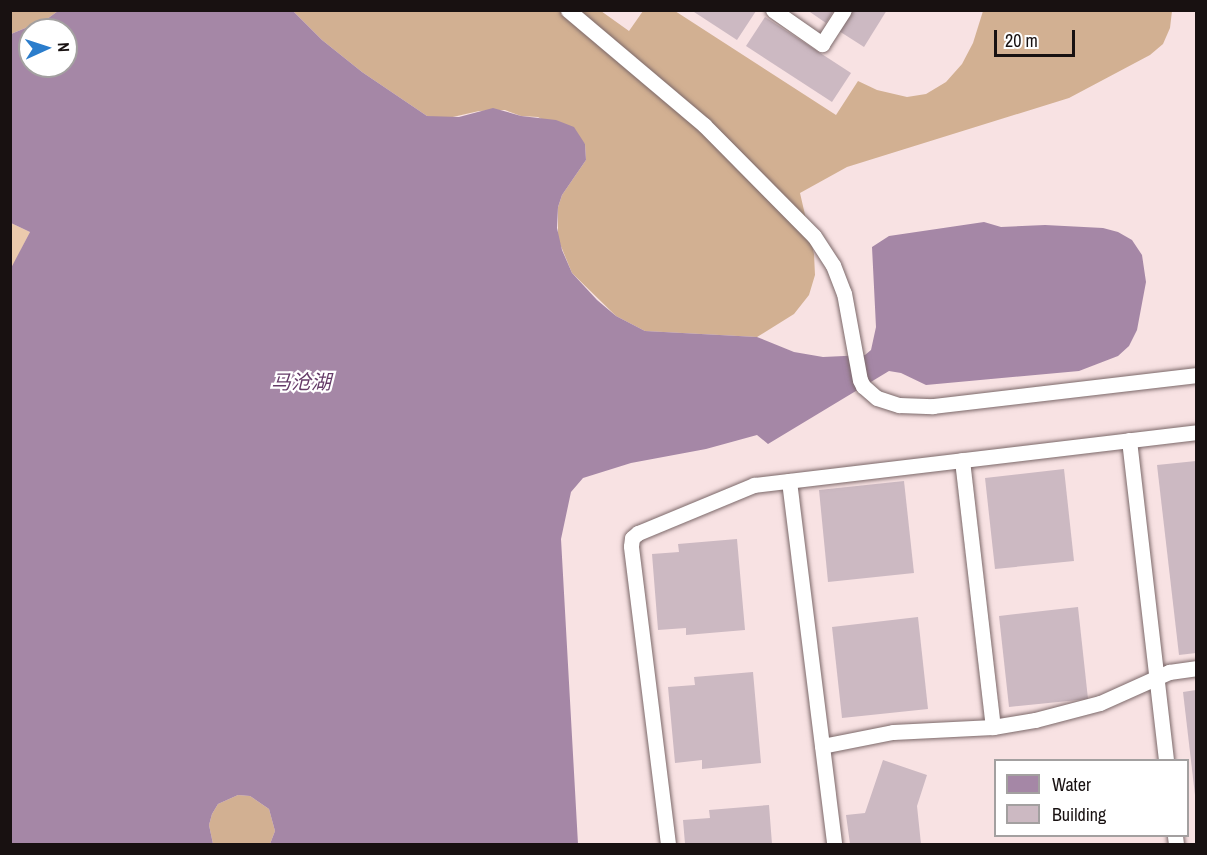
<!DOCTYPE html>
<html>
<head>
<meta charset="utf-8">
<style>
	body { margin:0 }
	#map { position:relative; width:1207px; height:855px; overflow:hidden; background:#f8e2e3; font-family:"Archivo Narrow","Noto Sans SC",sans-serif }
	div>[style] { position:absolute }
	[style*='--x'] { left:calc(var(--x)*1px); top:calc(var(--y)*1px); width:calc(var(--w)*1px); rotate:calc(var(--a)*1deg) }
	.green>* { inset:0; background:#ebcaad }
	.forest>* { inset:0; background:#d2b092 }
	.water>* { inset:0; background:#a587a6 }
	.building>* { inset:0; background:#ccb9c2 }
	.roads { filter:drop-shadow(0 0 2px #7b6869) drop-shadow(0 0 2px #7b6869) }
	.lane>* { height:15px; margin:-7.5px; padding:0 7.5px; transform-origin:7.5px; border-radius:7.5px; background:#fff }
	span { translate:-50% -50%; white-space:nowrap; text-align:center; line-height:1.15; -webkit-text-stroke:4.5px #fff; paint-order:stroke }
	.water-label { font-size:20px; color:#653b68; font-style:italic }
	.frame { position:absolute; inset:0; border:12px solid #181111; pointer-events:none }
	.legend { position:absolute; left:994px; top:759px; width:195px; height:78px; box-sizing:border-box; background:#fff; border:2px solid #a3a0a0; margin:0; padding:8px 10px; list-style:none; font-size:18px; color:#181111 }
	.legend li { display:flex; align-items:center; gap:12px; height:30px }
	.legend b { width:30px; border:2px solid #a3a0a0 }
	.north { position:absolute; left:18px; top:18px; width:60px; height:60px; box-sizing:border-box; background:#fff; border:2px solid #a3a0a0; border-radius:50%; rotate:87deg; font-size:16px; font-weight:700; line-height:24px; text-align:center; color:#181111 }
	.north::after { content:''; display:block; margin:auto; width:21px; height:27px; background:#2b7dcc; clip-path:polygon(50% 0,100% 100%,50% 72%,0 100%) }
	.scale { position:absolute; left:994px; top:30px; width:81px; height:27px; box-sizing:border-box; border:3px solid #181111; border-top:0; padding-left:8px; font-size:18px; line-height:21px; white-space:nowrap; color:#181111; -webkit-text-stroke:4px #fff; paint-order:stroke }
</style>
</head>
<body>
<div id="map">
	<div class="green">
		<div style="clip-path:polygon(11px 223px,30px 232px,11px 270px)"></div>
	</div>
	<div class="forest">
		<div style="clip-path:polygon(10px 11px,58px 11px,47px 19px,11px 34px)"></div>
		<div style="clip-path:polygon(293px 11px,601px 11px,629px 31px,643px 11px,675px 11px,836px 115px,858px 81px,877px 90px,907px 97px,926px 94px,946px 82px,962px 64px,973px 43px,983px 11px,1172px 11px,1170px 28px,1163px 44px,1150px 55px,1069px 98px,847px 167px,800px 193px,814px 254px,815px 275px,809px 295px,794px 314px,757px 337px,645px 331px,616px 316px,572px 273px,558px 239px,558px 207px,562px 195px,586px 160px,585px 144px,538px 117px,521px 116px,505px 110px,479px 111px,444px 119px,427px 116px,362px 72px,322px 40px)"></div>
		<div style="clip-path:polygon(238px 795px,250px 796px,269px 809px,275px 831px,270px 844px,213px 844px,209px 825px,212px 814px,218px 804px)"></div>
	</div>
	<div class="water">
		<div style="clip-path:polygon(evenodd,58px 11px,293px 11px,322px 40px,362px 72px,427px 116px,459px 117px,493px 108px,521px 116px,556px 120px,574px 127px,585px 144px,586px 160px,562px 195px,558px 207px,557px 228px,562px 250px,572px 273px,597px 300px,616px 316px,645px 331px,757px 337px,794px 352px,823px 357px,865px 355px,871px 350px,876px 327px,872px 247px,889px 236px,984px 222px,1001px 227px,1045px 225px,1103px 228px,1118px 232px,1132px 240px,1142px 255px,1146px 282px,1137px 330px,1129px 346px,1118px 356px,1079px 371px,926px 385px,901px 373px,889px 371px,768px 444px,757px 435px,706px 449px,631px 463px,583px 478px,571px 492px,561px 539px,578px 844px,270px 844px,275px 831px,269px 809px,250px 796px,238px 795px,218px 804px,212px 814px,209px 825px,213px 844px,11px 844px,10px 270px,30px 232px,11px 223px,11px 34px,47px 19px,58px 11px,30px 30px,66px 30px,66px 66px,30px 66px,30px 30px)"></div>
	</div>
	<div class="building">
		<div style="clip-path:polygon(691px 10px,755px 10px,756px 11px,737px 40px)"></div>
		<div style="clip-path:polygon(807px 10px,834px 10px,826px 23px)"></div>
		<div style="clip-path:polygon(852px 10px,887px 10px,864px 47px,839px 31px)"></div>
		<div style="clip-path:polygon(765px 17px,851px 73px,832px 102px,746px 46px)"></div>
		<div style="clip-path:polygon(1196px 461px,1196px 653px,1179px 655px,1157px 465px)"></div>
		<div style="clip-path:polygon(1064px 469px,1074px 561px,995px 569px,985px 478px)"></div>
		<div style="clip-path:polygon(904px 481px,914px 573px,828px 582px,819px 490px)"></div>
		<div style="clip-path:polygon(737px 539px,745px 630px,686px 635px,686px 628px,658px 630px,652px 554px,679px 552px,678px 544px)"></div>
		<div style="clip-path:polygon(1078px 607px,1088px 699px,1009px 707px,999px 616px)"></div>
		<div style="clip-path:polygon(918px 617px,928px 709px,842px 718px,832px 627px)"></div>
		<div style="clip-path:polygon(753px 672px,761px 763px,702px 769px,702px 760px,675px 763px,668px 687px,695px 685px,694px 677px)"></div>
		<div style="clip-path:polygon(1196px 690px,1196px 795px,1195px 795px,1183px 692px)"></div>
		<div style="clip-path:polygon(883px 760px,927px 775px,917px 806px,921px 844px,850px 844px,846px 815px,865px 813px)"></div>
		<div style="clip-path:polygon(769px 805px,772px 844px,685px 844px,683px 820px,710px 818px,709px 810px)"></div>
	</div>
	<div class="roads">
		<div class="lane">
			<div style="--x:568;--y:10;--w:178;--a:40.2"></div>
			<div style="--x:704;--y:125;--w:156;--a:45.3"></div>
			<div style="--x:814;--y:236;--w:35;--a:57"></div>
			<div style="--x:833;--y:265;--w:30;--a:69"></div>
			<div style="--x:844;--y:293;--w:88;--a:79.6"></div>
			<div style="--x:860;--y:380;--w:7;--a:63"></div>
			<div style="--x:863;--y:386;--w:18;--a:41"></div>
			<div style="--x:877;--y:398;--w:23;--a:18"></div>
			<div style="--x:899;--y:405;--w:34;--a:2"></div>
			<div style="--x:933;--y:406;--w:265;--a:-6.7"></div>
			<div style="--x:773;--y:10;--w:60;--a:34.8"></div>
			<div style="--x:822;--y:44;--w:40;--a:-57.1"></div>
			<div style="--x:1129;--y:440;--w:322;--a:83.4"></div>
			<div style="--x:962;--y:460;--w:269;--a:83.4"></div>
			<div style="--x:789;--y:481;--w:366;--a:82.9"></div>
			<div style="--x:822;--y:746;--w:72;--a:-11.2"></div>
			<div style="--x:893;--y:732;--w:100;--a:-2.9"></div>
			<div style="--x:993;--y:727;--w:43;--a:-9.5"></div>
			<div style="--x:1035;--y:720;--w:67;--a:-14.7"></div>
			<div style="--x:1100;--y:703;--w:76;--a:-24.2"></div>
			<div style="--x:1169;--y:672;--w:27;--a:-8"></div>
			<div style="--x:1175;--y:836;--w:8;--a:83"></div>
			<div style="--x:668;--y:844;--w:300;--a:-97.1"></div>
			<div style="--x:631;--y:546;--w:8;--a:-83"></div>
			<div style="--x:632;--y:538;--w:8;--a:-40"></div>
			<div style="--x:638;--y:533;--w:126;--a:-22.5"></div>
			<div style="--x:754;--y:485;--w:445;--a:-6.8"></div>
		</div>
	</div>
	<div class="water-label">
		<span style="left:301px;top:381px">马沧湖</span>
	</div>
	<div class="frame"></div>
	<ul class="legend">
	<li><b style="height:16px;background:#a587a6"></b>Water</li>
	<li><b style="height:16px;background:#ccb9c2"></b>Building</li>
	</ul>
	<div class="north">N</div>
	<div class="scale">20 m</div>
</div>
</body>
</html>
